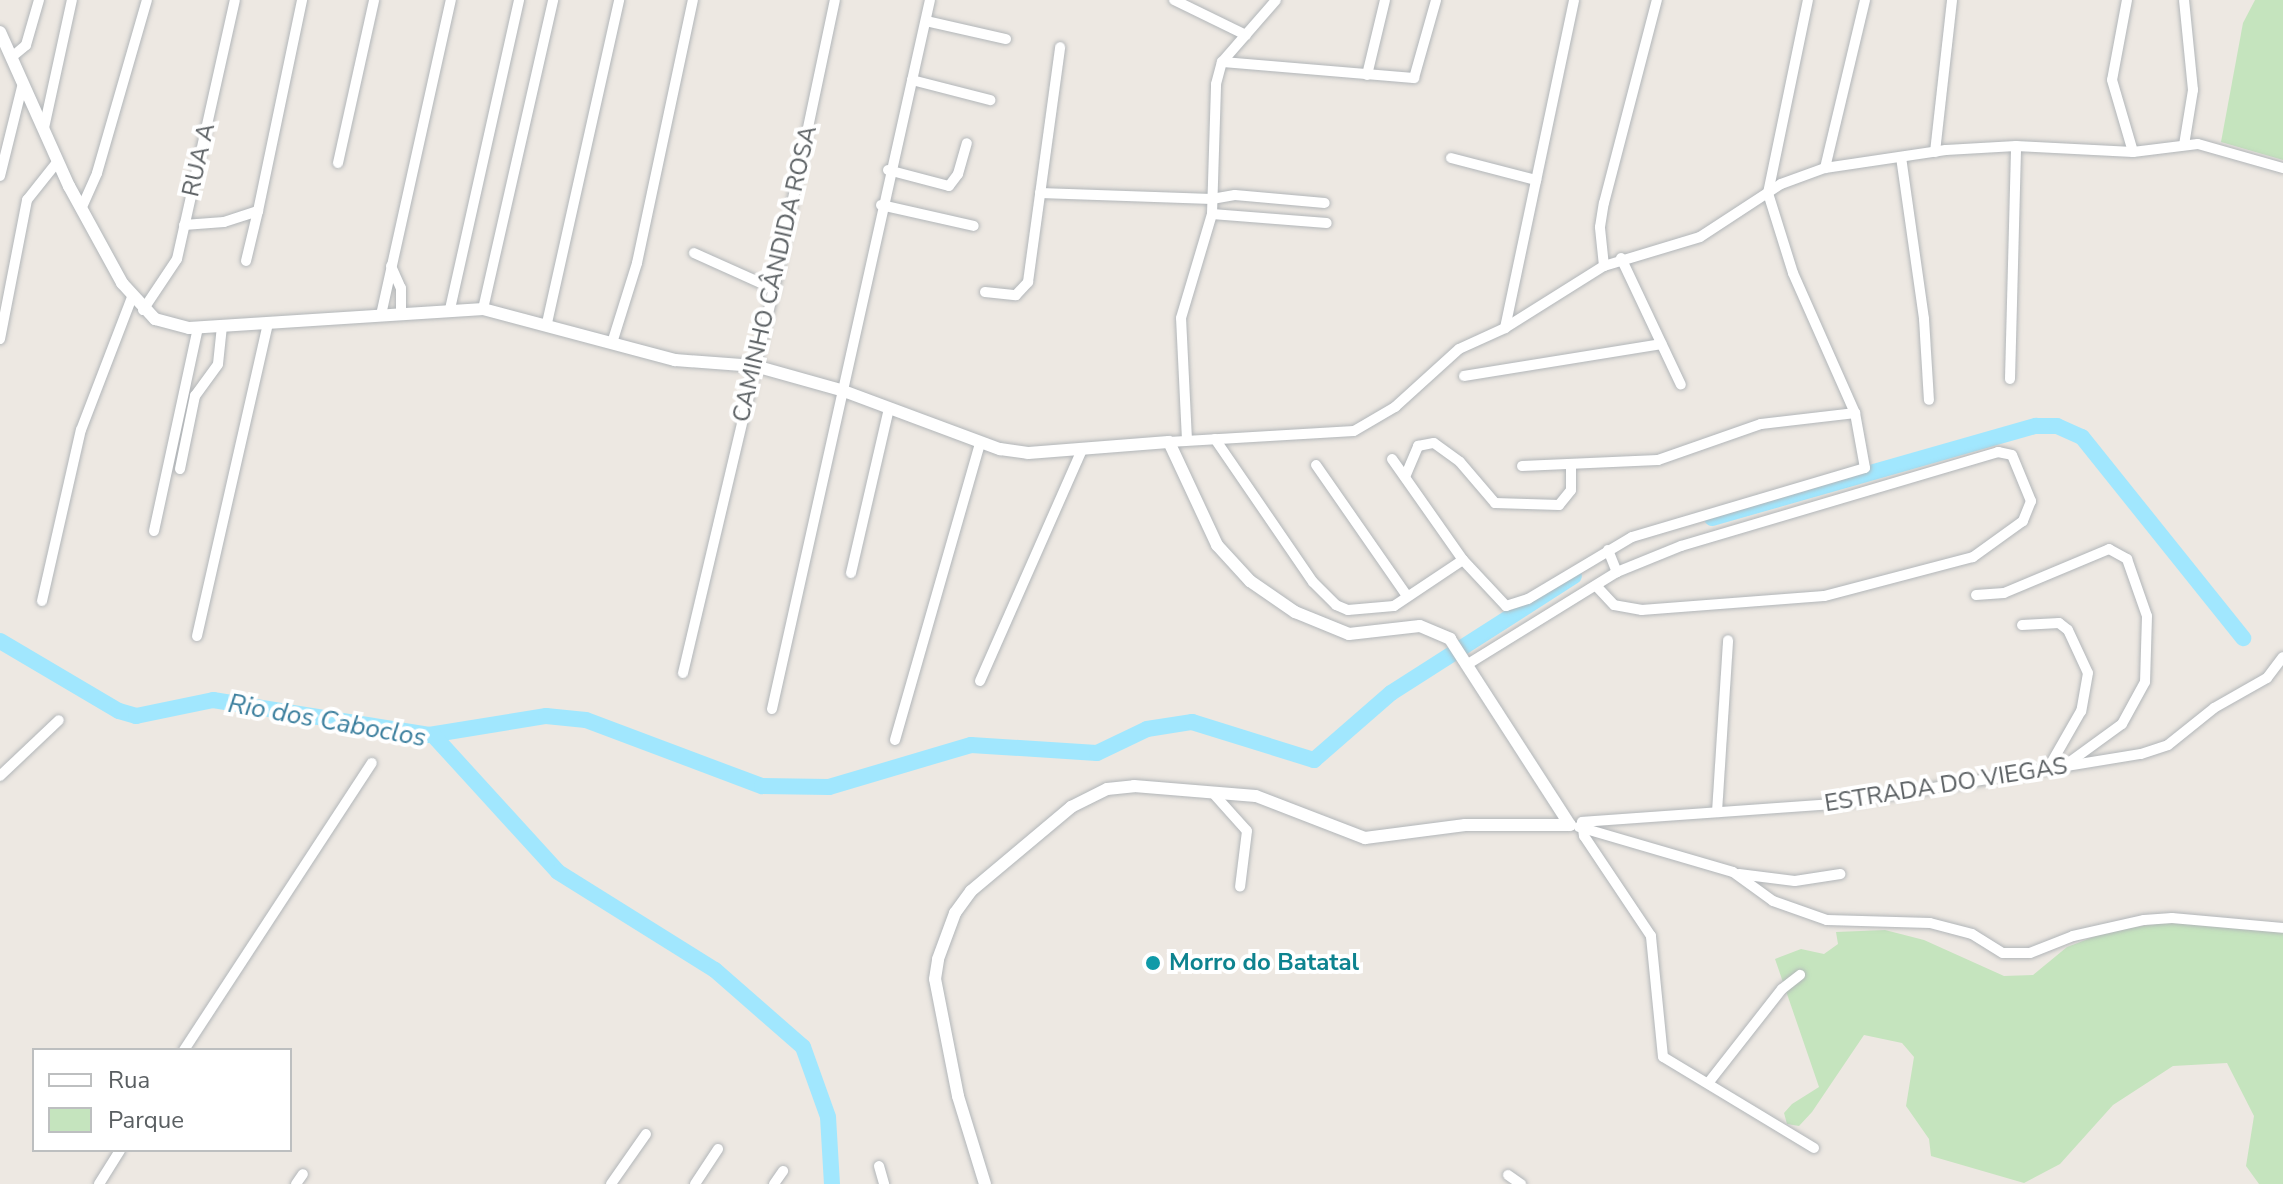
<!DOCTYPE html>
<html>
<head>
<meta charset="utf-8">
<style>
	body { margin:0 }
	#map { position:relative; width:2283px; height:1184px; overflow:hidden; background:#ede8e2; font-family:"Nunito Sans",sans-serif }
	div>[style] { position:absolute }
	[style*='--x'] { left:calc(var(--x)*1px); top:calc(var(--y)*1px); width:calc(var(--w)*1px); rotate:calc(var(--a)*1deg) }
	.green>* { inset:0; background:#c5e4be }
	.river>* { height:16px; margin:-8px; padding:0 8px; transform-origin:8px; border-radius:8px; background:#a1e7fe }
	.roads { filter:drop-shadow(0 0 2px #b2b6b9) drop-shadow(0 0 2px #b2b6b9) }
	.minor>* { height:10px; margin:-5px; padding:0 5px; transform-origin:5px; border-radius:5px; background:#fff }
	.tertiary>* { height:12px; margin:-6px; padding:0 6px; transform-origin:6px; border-radius:6px; background:#fff }
	.dots>* { width:22px; height:22px; translate:-50% -50%; box-sizing:border-box; border:4px solid #fff; border-radius:50% }
	span { translate:-50% -50%; white-space:nowrap; text-align:center; line-height:1.15; -webkit-text-stroke:8px #fff; paint-order:stroke }
	.street-label { font-size:24px; color:#5a5f62 }
	.culture-label { font-size:24px; color:#0d838f; font-weight:700 }
	.left { translate:0 -50%; text-align:left }
	.water-label { font-size:26px; color:#3a7e9d; font-style:italic }
	.legend { position:absolute; left:32px; top:1048px; width:260px; height:104px; box-sizing:border-box; background:#fff; border:2px solid #bdbfc0; margin:0; padding:10px 14px; list-style:none; font-size:24px; color:#5a5f62 }
	.legend li { display:flex; align-items:center; gap:16px; height:40px }
	.legend b { width:40px; border:2px solid #bdbfc0 }
</style>
</head>
<body>
<div id="map">
	<div class="green">
		<div style="clip-path:polygon(2255px 0,2283px 0,2283px 160px,2221px 142px,2243px 23px)"></div>
		<div style="clip-path:polygon(2162px 923px,2283px 925px,2283px 1184px,2259px 1184px,2246px 1166px,2254px 1116px,2227px 1063px,2173px 1066px,2113px 1105px,2060px 1164px,2024px 1183px,1931px 1156px,1929px 1139px,1906px 1106px,1914px 1057px,1902px 1043px,1864px 1035px,1812px 1112px,1799px 1126px,1787px 1124px,1784px 1113px,1792px 1104px,1819px 1087px,1775px 959px,1801px 949px,1824px 954px,1838px 944px,1836px 932px,1885px 930px,1924px 940px,2004px 976px,2033px 975px,2067px 947px,2109px 931px)"></div>
	</div>
	<div class="river">
		<div style="--x:1712;--y:518;--w:337;--a:-15.9"></div>
		<div style="--x:2036;--y:426;--w:21;--a:0"></div>
		<div style="--x:2057;--y:426;--w:27;--a:24"></div>
		<div style="--x:2082;--y:437;--w:258;--a:51.3"></div>
		<div style="--x:0;--y:641;--w:138;--a:30.5"></div>
		<div style="--x:119;--y:711;--w:18;--a:16"></div>
		<div style="--x:136;--y:716;--w:79;--a:-11.7"></div>
		<div style="--x:213;--y:700;--w:219;--a:9.2"></div>
		<div style="--x:429;--y:735;--w:119;--a:-9.2"></div>
		<div style="--x:546;--y:716;--w:40;--a:5.7"></div>
		<div style="--x:586;--y:720;--w:188;--a:20.6"></div>
		<div style="--x:762;--y:786;--w:67;--a:0.9"></div>
		<div style="--x:829;--y:787;--w:148;--a:-16.5"></div>
		<div style="--x:971;--y:745;--w:126;--a:3.6"></div>
		<div style="--x:1097;--y:753;--w:55;--a:-25.6"></div>
		<div style="--x:1147;--y:729;--w:46;--a:-8.8"></div>
		<div style="--x:1192;--y:722;--w:128;--a:17.3"></div>
		<div style="--x:1314;--y:760;--w:102;--a:-41"></div>
		<div style="--x:1391;--y:693;--w:217;--a:-32.6"></div>
		<div style="--x:433;--y:735;--w:185;--a:47.6"></div>
		<div style="--x:558;--y:872;--w:185;--a:32"></div>
		<div style="--x:715;--y:970;--w:117;--a:41.2"></div>
		<div style="--x:803;--y:1047;--w:74;--a:70.3"></div>
		<div style="--x:828;--y:1117;--w:67;--a:86.6"></div>
	</div>
	<div class="roads">
		<div class="minor">
			<div style="--x:1174;--y:0;--w:80;--a:25.9"></div>
			<div style="--x:2127;--y:0;--w:81;--a:100.6"></div>
			<div style="--x:2112;--y:80;--w:75;--a:73.7"></div>
			<div style="--x:926;--y:21;--w:82;--a:12.7"></div>
			<div style="--x:13;--y:56;--w:17;--a:-40"></div>
			<div style="--x:26;--y:45;--w:47;--a:-73.9"></div>
			<div style="--x:1222;--y:62;--w:193;--a:4.8"></div>
			<div style="--x:1414;--y:78;--w:81;--a:-74.2"></div>
			<div style="--x:1367;--y:75;--w:77;--a:-76.5"></div>
			<div style="--x:912;--y:80;--w:81;--a:14.4"></div>
			<div style="--x:44;--y:128;--w:131;--a:-77.7"></div>
			<div style="--x:2184;--y:145;--w:56;--a:-80.7"></div>
			<div style="--x:2193;--y:90;--w:90;--a:-95.7"></div>
			<div style="--x:1935;--y:152;--w:153;--a:-83.6"></div>
			<div style="--x:1901;--y:157;--w:164;--a:81.9"></div>
			<div style="--x:1924;--y:319;--w:81;--a:86.5"></div>
			<div style="--x:1451;--y:158;--w:88;--a:14.5"></div>
			<div style="--x:338;--y:163;--w:167;--a:-77.5"></div>
			<div style="--x:1825;--y:168;--w:173;--a:-76.6"></div>
			<div style="--x:888;--y:170;--w:63;--a:14.7"></div>
			<div style="--x:949;--y:186;--w:15;--a:-53"></div>
			<div style="--x:958;--y:174;--w:32;--a:-74"></div>
			<div style="--x:0;--y:176;--w:96;--a:-76.1"></div>
			<div style="--x:1040;--y:193;--w:172;--a:2"></div>
			<div style="--x:1212;--y:199;--w:23;--a:-10"></div>
			<div style="--x:1235;--y:195;--w:90;--a:5.1"></div>
			<div style="--x:881;--y:205;--w:95;--a:12.7"></div>
			<div style="--x:82;--y:207;--w:37;--a:-66"></div>
			<div style="--x:97;--y:173;--w:180;--a:-73.9"></div>
			<div style="--x:1212;--y:214;--w:115;--a:4.5"></div>
			<div style="--x:184;--y:225;--w:40;--a:-4.3"></div>
			<div style="--x:224;--y:222;--w:36;--a:-18"></div>
			<div style="--x:258;--y:211;--w:216;--a:-78.2"></div>
			<div style="--x:694;--y:253;--w:88;--a:24.2"></div>
			<div style="--x:1621;--y:258;--w:140;--a:64.7"></div>
			<div style="--x:246;--y:261;--w:51;--a:-76.5"></div>
			<div style="--x:391;--y:266;--w:24;--a:66"></div>
			<div style="--x:401;--y:288;--w:26;--a:90"></div>
			<div style="--x:1604;--y:266;--w:39;--a:-96"></div>
			<div style="--x:1600;--y:227;--w:24;--a:-81"></div>
			<div style="--x:1604;--y:203;--w:210;--a:-75.4"></div>
			<div style="--x:985;--y:292;--w:31;--a:6"></div>
			<div style="--x:1016;--y:295;--w:18;--a:-47"></div>
			<div style="--x:1028;--y:282;--w:237;--a:-82.2"></div>
			<div style="--x:450;--y:309;--w:317;--a:-77.4"></div>
			<div style="--x:483;--y:309;--w:317;--a:-77.2"></div>
			<div style="--x:143;--y:310;--w:61;--a:-56.3"></div>
			<div style="--x:177;--y:259;--w:265;--a:-77.4"></div>
			<div style="--x:381;--y:315;--w:323;--a:-77.5"></div>
			<div style="--x:547;--y:323;--w:331;--a:-77.4"></div>
			<div style="--x:1505;--y:328;--w:335;--a:-78.1"></div>
			<div style="--x:0;--y:339;--w:142;--a:-79"></div>
			<div style="--x:27;--y:200;--w:50;--a:-51.5"></div>
			<div style="--x:612;--y:343;--w:84;--a:-72.6"></div>
			<div style="--x:637;--y:263;--w:269;--a:-78"></div>
			<div style="--x:1464;--y:376;--w:200;--a:-9.2"></div>
			<div style="--x:2010;--y:379;--w:233;--a:-88.5"></div>
			<div style="--x:1215;--y:439;--w:173;--a:55.6"></div>
			<div style="--x:1313;--y:582;--w:33;--a:45"></div>
			<div style="--x:1336;--y:605;--w:13;--a:23"></div>
			<div style="--x:1348;--y:610;--w:46;--a:-5"></div>
			<div style="--x:1394;--y:606;--w:83;--a:-33.7"></div>
			<div style="--x:1187;--y:440;--w:122;--a:-92.8"></div>
			<div style="--x:1181;--y:318;--w:109;--a:-73.4"></div>
			<div style="--x:1212;--y:214;--w:130;--a:-88.2"></div>
			<div style="--x:1216;--y:84;--w:23;--a:-75"></div>
			<div style="--x:1222;--y:62;--w:82;--a:-48.9"></div>
			<div style="--x:1169;--y:442;--w:185;--a:-3.4"></div>
			<div style="--x:1354;--y:431;--w:48;--a:-30.3"></div>
			<div style="--x:1395;--y:407;--w:86;--a:-42.2"></div>
			<div style="--x:1459;--y:349;--w:51;--a:-24.5"></div>
			<div style="--x:1505;--y:328;--w:117;--a:-32.1"></div>
			<div style="--x:1604;--y:266;--w:100;--a:-16.8"></div>
			<div style="--x:1700;--y:237;--w:97;--a:-33.2"></div>
			<div style="--x:1781;--y:184;--w:47;--a:-20"></div>
			<div style="--x:1825;--y:168;--w:122;--a:-8.5"></div>
			<div style="--x:1946;--y:150;--w:70;--a:-3.3"></div>
			<div style="--x:2016;--y:146;--w:117;--a:2.9"></div>
			<div style="--x:2133;--y:152;--w:65;--a:-7"></div>
			<div style="--x:2198;--y:144;--w:88;--a:15.8"></div>
			<div style="--x:1392;--y:459;--w:123;--a:54.9"></div>
			<div style="--x:1463;--y:560;--w:63;--a:46.9"></div>
			<div style="--x:1506;--y:606;--w:23;--a:-18"></div>
			<div style="--x:1528;--y:599;--w:121;--a:-30.8"></div>
			<div style="--x:1632;--y:537;--w:243;--a:-16.5"></div>
			<div style="--x:1865;--y:468;--w:56;--a:-100.3"></div>
			<div style="--x:1855;--y:413;--w:153;--a:-113.9"></div>
			<div style="--x:1793;--y:273;--w:84;--a:-107.4"></div>
			<div style="--x:1768;--y:193;--w:197;--a:-78.3"></div>
			<div style="--x:1316;--y:465;--w:160;--a:55.2"></div>
			<div style="--x:1522;--y:466;--w:136;--a:-2.5"></div>
			<div style="--x:1658;--y:460;--w:109;--a:-19.3"></div>
			<div style="--x:1761;--y:424;--w:95;--a:-6.7"></div>
			<div style="--x:180;--y:469;--w:75;--a:-78.4"></div>
			<div style="--x:195;--y:396;--w:39;--a:-54"></div>
			<div style="--x:218;--y:364;--w:37;--a:-84"></div>
			<div style="--x:1405;--y:477;--w:34;--a:-67"></div>
			<div style="--x:1418;--y:446;--w:16;--a:-11"></div>
			<div style="--x:1434;--y:443;--w:32;--a:36"></div>
			<div style="--x:1460;--y:462;--w:54;--a:49.5"></div>
			<div style="--x:1495;--y:503;--w:64;--a:1.8"></div>
			<div style="--x:1559;--y:505;--w:19;--a:-51"></div>
			<div style="--x:1571;--y:490;--w:23;--a:-90"></div>
			<div style="--x:154;--y:531;--w:208;--a:-77.8"></div>
			<div style="--x:1608;--y:550;--w:24;--a:68"></div>
			<div style="--x:851;--y:573;--w:169;--a:-77"></div>
			<div style="--x:1976;--y:595;--w:28;--a:-4"></div>
			<div style="--x:2004;--y:593;--w:114;--a:-22.7"></div>
			<div style="--x:2109;--y:549;--w:21;--a:29"></div>
			<div style="--x:2127;--y:559;--w:60;--a:70.7"></div>
			<div style="--x:2147;--y:616;--w:66;--a:91.7"></div>
			<div style="--x:2145;--y:682;--w:48;--a:118.7"></div>
			<div style="--x:2122;--y:724;--w:68;--a:144"></div>
			<div style="--x:42;--y:601;--w:175;--a:-77.2"></div>
			<div style="--x:81;--y:430;--w:142;--a:-69"></div>
			<div style="--x:2022;--y:625;--w:37;--a:-3"></div>
			<div style="--x:2059;--y:623;--w:11;--a:38"></div>
			<div style="--x:2068;--y:630;--w:47;--a:65.1"></div>
			<div style="--x:2088;--y:673;--w:39;--a:100"></div>
			<div style="--x:2081;--y:711;--w:64;--a:119.7"></div>
			<div style="--x:197;--y:636;--w:321;--a:-77.2"></div>
			<div style="--x:1468;--y:664;--w:175;--a:-31.7"></div>
			<div style="--x:1617;--y:572;--w:69;--a:-22.1"></div>
			<div style="--x:1681;--y:546;--w:331;--a:-16.5"></div>
			<div style="--x:1998;--y:452;--w:14;--a:12"></div>
			<div style="--x:2012;--y:455;--w:50;--a:67.6"></div>
			<div style="--x:2031;--y:501;--w:22;--a:112"></div>
			<div style="--x:2023;--y:521;--w:62;--a:144.2"></div>
			<div style="--x:1973;--y:557;--w:154;--a:165.3"></div>
			<div style="--x:1824;--y:596;--w:183;--a:175.6"></div>
			<div style="--x:1642;--y:610;--w:28;--a:-170"></div>
			<div style="--x:1614;--y:605;--w:26;--a:-133"></div>
			<div style="--x:683;--y:673;--w:395;--a:-76.7"></div>
			<div style="--x:774;--y:289;--w:295;--a:-78.1"></div>
			<div style="--x:980;--y:681;--w:253;--a:-66.2"></div>
			<div style="--x:772;--y:709;--w:726;--a:-77.44"></div>
			<div style="--x:895;--y:740;--w:309;--a:-74"></div>
			<div style="--x:0;--y:776;--w:81;--a:-43.5"></div>
			<div style="--x:1212;--y:792;--w:52;--a:48.1"></div>
			<div style="--x:1247;--y:831;--w:56;--a:97.1"></div>
			<div style="--x:1717;--y:812;--w:172;--a:-86.3"></div>
			<div style="--x:1579;--y:827;--w:160;--a:16.3"></div>
			<div style="--x:1733;--y:872;--w:49;--a:35.9"></div>
			<div style="--x:1773;--y:901;--w:57;--a:19.4"></div>
			<div style="--x:1827;--y:920;--w:103;--a:1.7"></div>
			<div style="--x:1930;--y:923;--w:43;--a:14.7"></div>
			<div style="--x:1972;--y:934;--w:36;--a:32"></div>
			<div style="--x:2003;--y:953;--w:27;--a:0"></div>
			<div style="--x:2030;--y:953;--w:46;--a:-21.6"></div>
			<div style="--x:2073;--y:936;--w:73;--a:-12.7"></div>
			<div style="--x:2144;--y:920;--w:28;--a:-4"></div>
			<div style="--x:2172;--y:918;--w:111;--a:5.1"></div>
			<div style="--x:1739;--y:874;--w:56;--a:7.1"></div>
			<div style="--x:1795;--y:881;--w:46;--a:-8.8"></div>
			<div style="--x:184;--y:1050;--w:343;--a:-56.8"></div>
			<div style="--x:1709;--y:1082;--w:118;--a:-51.9"></div>
			<div style="--x:1782;--y:989;--w:23;--a:-38"></div>
			<div style="--x:1814;--y:1148;--w:176;--a:-148.9"></div>
			<div style="--x:1663;--y:1057;--w:122;--a:-95.7"></div>
			<div style="--x:1651;--y:936;--w:120;--a:-123.8"></div>
			<div style="--x:1584;--y:836;--w:14;--a:-98"></div>
			<div style="--x:1582;--y:822;--w:254;--a:-4.1"></div>
			<div style="--x:1835;--y:804;--w:310;--a:-9.3"></div>
			<div style="--x:2141;--y:754;--w:28;--a:-18"></div>
			<div style="--x:2168;--y:745;--w:59;--a:-38.8"></div>
			<div style="--x:2214;--y:708;--w:61;--a:-29.5"></div>
			<div style="--x:2267;--y:678;--w:26;--a:-53"></div>
			<div style="--x:879;--y:1166;--w:19;--a:74"></div>
			<div style="--x:1508;--y:1175;--w:16;--a:35"></div>
			<div style="--x:99;--y:1184;--w:40;--a:-58"></div>
			<div style="--x:296;--y:1184;--w:12;--a:-55"></div>
			<div style="--x:611;--y:1184;--w:61;--a:-55"></div>
			<div style="--x:695;--y:1184;--w:42;--a:-56.7"></div>
			<div style="--x:774;--y:1184;--w:16;--a:-55"></div>
		</div>
		<div class="tertiary">
			<div style="--x:0;--y:32;--w:169;--a:65.9"></div>
			<div style="--x:69;--y:186;--w:111;--a:61.3"></div>
			<div style="--x:122;--y:283;--w:49;--a:47.5"></div>
			<div style="--x:155;--y:319;--w:35;--a:15"></div>
			<div style="--x:189;--y:328;--w:295;--a:-3.7"></div>
			<div style="--x:483;--y:309;--w:199;--a:14.9"></div>
			<div style="--x:675;--y:360;--w:80;--a:4.3"></div>
			<div style="--x:755;--y:366;--w:89;--a:15.6"></div>
			<div style="--x:841;--y:390;--w:170;--a:20.4"></div>
			<div style="--x:1000;--y:449;--w:28;--a:8"></div>
			<div style="--x:1028;--y:453;--w:141;--a:-4.5"></div>
			<div style="--x:1169;--y:442;--w:114;--a:65"></div>
			<div style="--x:1217;--y:545;--w:49;--a:47.5"></div>
			<div style="--x:1250;--y:581;--w:55;--a:34.6"></div>
			<div style="--x:1295;--y:612;--w:58;--a:22.2"></div>
			<div style="--x:1349;--y:634;--w:71;--a:-6.4"></div>
			<div style="--x:1420;--y:626;--w:33;--a:23"></div>
			<div style="--x:1450;--y:639;--w:221;--a:57.2"></div>
			<div style="--x:985;--y:1184;--w:92;--a:-107.1"></div>
			<div style="--x:958;--y:1096;--w:119;--a:-101.1"></div>
			<div style="--x:935;--y:979;--w:20;--a:-81"></div>
			<div style="--x:938;--y:959;--w:49;--a:-69.7"></div>
			<div style="--x:955;--y:913;--w:27;--a:-54"></div>
			<div style="--x:971;--y:891;--w:131;--a:-40"></div>
			<div style="--x:1071;--y:807;--w:40;--a:-26.6"></div>
			<div style="--x:1107;--y:789;--w:27;--a:-6"></div>
			<div style="--x:1134;--y:786;--w:122;--a:4.7"></div>
			<div style="--x:1256;--y:796;--w:117;--a:21.1"></div>
			<div style="--x:1365;--y:838;--w:101;--a:-7.4"></div>
			<div style="--x:1465;--y:825;--w:105;--a:0"></div>
		</div>
	</div>
	<div class="dots">
		<div style="left:1153px;top:963px;background:#0f9aa8"></div>
	</div>
	<div class="street-label">
		<span style="left:199px;top:160px;rotate:-77deg">RUA A</span>
		<span style="left:775px;top:274px;rotate:-77deg">CAMINHO CÂNDIDA ROSA</span>
		<span style="left:1946px;top:785px;rotate:-9deg">ESTRADA DO VIEGAS</span>
	</div>
	<div class="culture-label">
		<span class="left" style="left:1169px;top:963px">Morro do Batatal</span>
	</div>
	<div class="water-label">
		<span style="left:327px;top:721px;rotate:10deg">Rio dos Caboclos</span>
	</div>
	<ul class="legend">
	<li><b style="height:10px;background:#fff"></b>Rua</li>
	<li><b style="height:22px;background:#c5e4be"></b>Parque</li>
	</ul>
</div>
</body>
</html>
